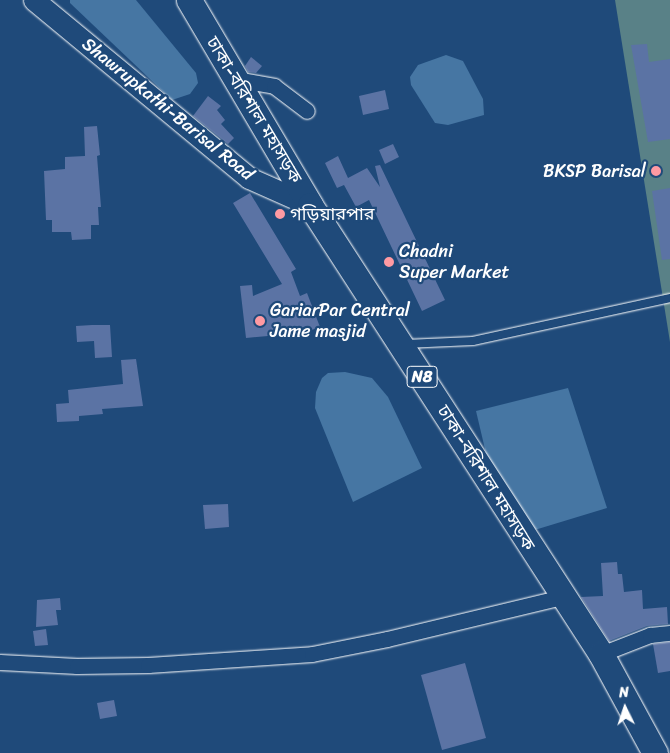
<!DOCTYPE html>
<html>
<head>
<meta charset="utf-8">
<style>
	body { margin:0 }
	#map { position:relative; width:670px; height:753px; overflow:hidden; background:#1f4a7a; font-family:Sriracha,"Noto Sans Bengali",sans-serif }
	div>[style] { position:absolute }
	[style*='--x'] { left:calc(var(--x)*1px); top:calc(var(--y)*1px); width:calc(var(--w)*1px); rotate:calc(var(--a)*1deg) }
	.green>* { inset:0; background:#598187 }
	.water>* { inset:0; background:#4676a3 }
	.building>* { inset:0; background:#5b73a4 }
	.roads { filter:drop-shadow(0 0 1px #fff) drop-shadow(0 0 1px #fff) }
	.service>* { height:8px; margin:-4px; padding:0 4px; transform-origin:4px; border-radius:4px; background:#1f4a7a }
	.minor>* { height:15px; margin:-7.5px; padding:0 7.5px; transform-origin:7.5px; border-radius:7.5px; background:#1f4a7a }
	.secondary>* { height:21px; margin:-10.5px; padding:0 10.5px; transform-origin:10.5px; border-radius:10.5px; background:#1f4a7a }
	.trunk>* { height:25px; margin:-12.5px; padding:0 12.5px; transform-origin:12.5px; border-radius:12.5px; background:#1f4a7a }
	.dots>* { width:14px; height:14px; translate:-50% -50%; box-sizing:border-box; border:2px solid #1f4a7a; border-radius:50% }
	span { translate:-50% -50%; white-space:nowrap; text-align:center; line-height:1.15; -webkit-text-stroke:4.5px #1f4a7a; paint-order:stroke }
	.shield-label span { padding:1px 4px; background:#1f4a7a; border:1px solid; border-radius:4px; -webkit-text-stroke-width:0 }
	.shield-label { font-size:16px; color:#fff; font-weight:700 }
	.street-label { font-size:18px; color:#fff }
	.poi-label { font-size:18px; color:#fff }
	.right { translate:-100% -50%; text-align:right }
	.left { translate:0 -50%; text-align:left }
	.north { position:absolute; left:600px; top:683px; width:50px; height:50px; -webkit-text-stroke:4px #1f4a7a; paint-order:stroke; rotate:356deg; font-size:14px; font-weight:700; line-height:20px; text-align:center; color:#fff }
	.north::after { content:''; display:block; margin:auto; width:18px; height:22px; background:#fff; clip-path:polygon(50% 0,100% 100%,50% 72%,0 100%) }
</style>
</head>
<body>
<div id="map">
	<div class="green">
		<div style="clip-path:polygon(615px 0,670px 0,670px 342px)"></div>
	</div>
	<div class="water">
		<div style="clip-path:polygon(70px 0,136px 0,196px 73px,198px 83px,190px 94px,172px 100px,70px 3px)"></div>
		<div style="clip-path:polygon(446px 55px,463px 61px,483px 99px,484px 115px,448px 125px,435px 123px,411px 85px,410px 77px,418px 65px)"></div>
		<div style="clip-path:polygon(345px 372px,372px 378px,388px 397px,422px 468px,353px 502px,315px 408px,316px 392px,322px 378px,328px 373px)"></div>
		<div style="clip-path:polygon(568px 388px,607px 508px,528px 532px,497px 500px,476px 411px)"></div>
	</div>
	<div class="building">
		<div style="clip-path:polygon(647px 44px,649px 62px,670px 59px,670px 139px,648px 142px,631px 45px)"></div>
		<div style="clip-path:polygon(251px 57px,262px 66px,256px 73px,248px 72px,245px 66px)"></div>
		<div style="clip-path:polygon(385px 90px,389px 109px,363px 115px,359px 96px)"></div>
		<div style="clip-path:polygon(208px 96px,221px 106px,217px 110px,225px 120px,221px 124px,234px 138px,228px 144px,193px 116px)"></div>
		<div style="clip-path:polygon(97px 126px,100px 155px,97px 156px,101px 207px,98px 207px,99px 225px,91px 225px,91px 239px,72px 240px,71px 232px,52px 232px,52px 220px,46px 220px,44px 171px,65px 169px,65px 157px,85px 156px,84px 127px)"></div>
		<div style="clip-path:polygon(393px 144px,399px 157px,385px 164px,379px 150px)"></div>
		<div style="clip-path:polygon(338px 156px,348px 178px,367px 168px,380px 187px,375px 166px,380px 165px,445px 300px,422px 311px,369px 200px,356px 207px,344px 185px,337px 188px,325px 163px)"></div>
		<div style="clip-path:polygon(670px 188px,670px 259px,662px 260px,652px 191px)"></div>
		<div style="clip-path:polygon(250px 193px,296px 269px,291px 272px,300px 296px,307px 293px,320px 327px,292px 337px,290px 334px,246px 338px,240px 286px,252px 285px,253px 296px,282px 284px,233px 203px)"></div>
		<div style="clip-path:polygon(92px 325px,110px 325px,112px 357px,95px 358px,94px 341px,77px 342px,76px 326px)"></div>
		<div style="clip-path:polygon(136px 359px,143px 406px,102px 409px,103px 414px,79px 416px,79px 421px,57px 422px,56px 404px,69px 403px,68px 390px,123px 384px,121px 360px)"></div>
		<div style="clip-path:polygon(228px 504px,229px 527px,205px 529px,203px 505px)"></div>
		<div style="clip-path:polygon(617px 562px,618px 574px,622px 574px,624px 592px,642px 590px,643px 609px,667px 607px,668px 624px,647px 626px,609px 641px,581px 597px,603px 596px,601px 563px)"></div>
		<div style="clip-path:polygon(60px 598px,61px 610px,56px 610px,58px 625px,36px 627px,37px 600px)"></div>
		<div style="clip-path:polygon(46px 629px,48px 645px,35px 646px,33px 631px)"></div>
		<div style="clip-path:polygon(670px 642px,670px 671px,658px 673px,653px 644px)"></div>
		<div style="clip-path:polygon(465px 663px,486px 738px,442px 750px,421px 675px)"></div>
		<div style="clip-path:polygon(114px 700px,117px 716px,100px 719px,97px 703px)"></div>
	</div>
	<div class="roads">
		<div class="service">
			<div style="--x:405;--y:344;--w:68;--a:-2.5"></div>
			<div style="--x:473;--y:341;--w:202;--a:-12.3"></div>
		</div>
		<div class="minor">
			<div style="--x:235;--y:79;--w:40;--a:10"></div>
			<div style="--x:274;--y:86;--w:41;--a:37.1"></div>
			<div style="--x:601;--y:654;--w:53;--a:-21.2"></div>
			<div style="--x:650;--y:635;--w:20;--a:-6"></div>
			<div style="--x:0;--y:662;--w:77;--a:3"></div>
			<div style="--x:77;--y:666;--w:71;--a:-0.8"></div>
			<div style="--x:148;--y:665;--w:164;--a:-3.8"></div>
			<div style="--x:312;--y:654;--w:76;--a:-11.3"></div>
			<div style="--x:387;--y:639;--w:180;--a:-13.5"></div>
		</div>
		<div class="secondary">
			<div style="--x:34;--y:0;--w:279;--a:39.6"></div>
			<div style="--x:249;--y:178;--w:67;--a:23.9"></div>
		</div>
		<div class="trunk">
			<div style="--x:189;--y:0;--w:238;--a:59.4"></div>
			<div style="--x:310;--y:205;--w:535;--a:57.05"></div>
			<div style="--x:601;--y:654;--w:113;--a:61.4"></div>
		</div>
	</div>
	<div class="dots">
		<div style="left:656px;top:171px;background:#ff9aa2"></div>
		<div style="left:280px;top:214px;background:#ff9aa2"></div>
		<div style="left:389px;top:262px;background:#ff9aa2"></div>
		<div style="left:260px;top:321px;background:#ff9aa2"></div>
	</div>
	<div class="shield-label">
		<span style="left:422px;top:377px">N8</span>
	</div>
	<div class="street-label">
		<span style="left:168px;top:109px;rotate:39deg">Shawrupkathi-Barisal Road</span>
		<span style="left:254px;top:110px;rotate:59deg">ঢাকা-বরিশাল মহাসড়ক</span>
		<span style="left:486px;top:478px;rotate:58deg">ঢাকা-বরিশাল মহাসড়ক</span>
	</div>
	<div class="poi-label">
		<span class="right" style="left:646px;top:171px">BKSP Barisal</span>
		<span class="left" style="left:290px;top:214px">গড়িয়ারপার</span>
		<span class="left" style="left:399px;top:262px">Chadni<br>Super Market</span>
		<span class="left" style="left:270px;top:321px">GariarPar Central<br>Jame masjid</span>
	</div>
	<div class="north">N</div>
</div>
</body>
</html>
